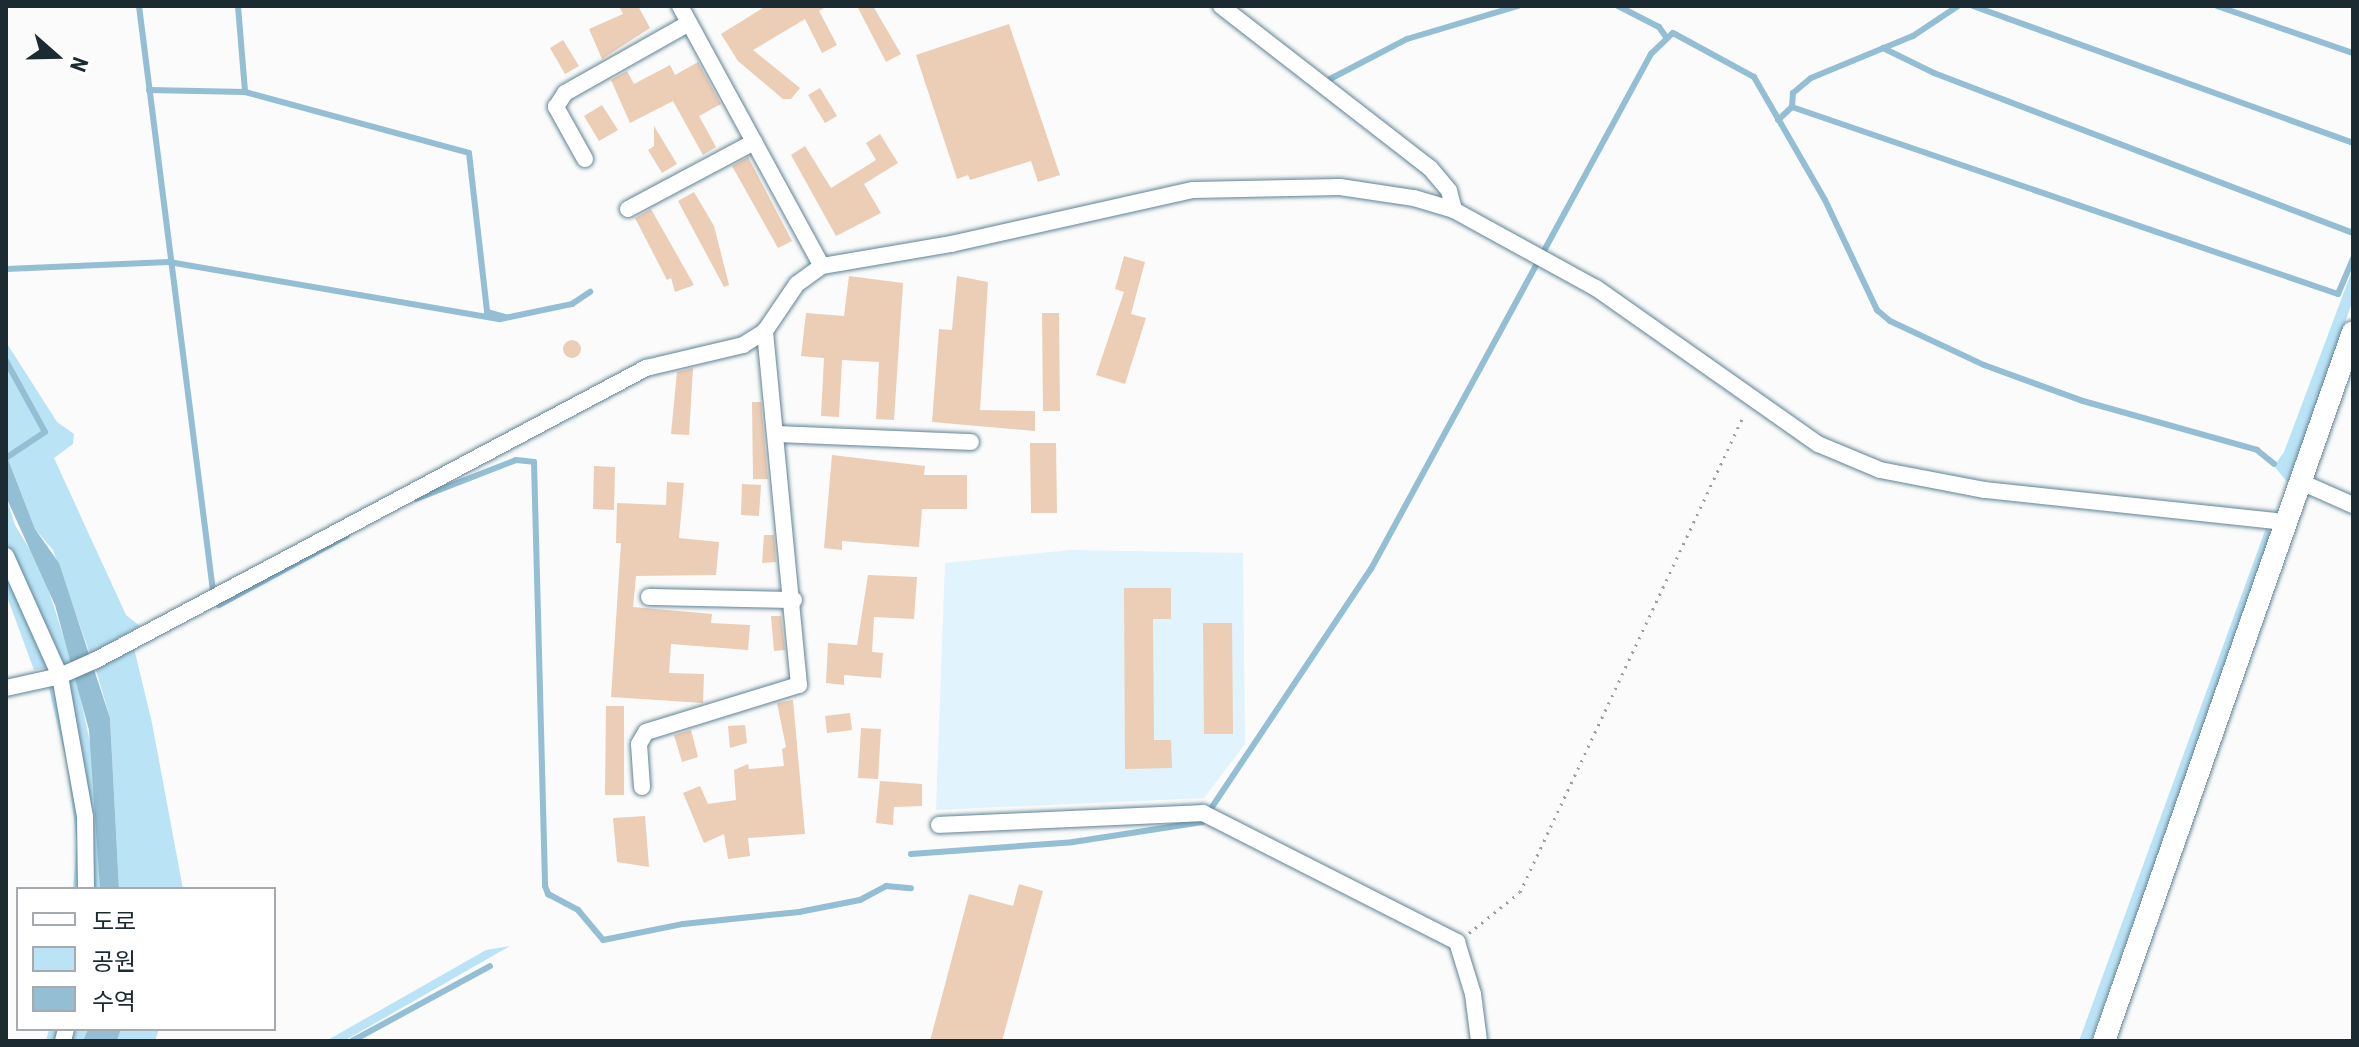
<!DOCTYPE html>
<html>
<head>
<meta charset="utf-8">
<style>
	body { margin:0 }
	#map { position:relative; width:2359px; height:1047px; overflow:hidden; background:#fbfbfb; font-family:"Roboto Condensed","Noto Sans KR",sans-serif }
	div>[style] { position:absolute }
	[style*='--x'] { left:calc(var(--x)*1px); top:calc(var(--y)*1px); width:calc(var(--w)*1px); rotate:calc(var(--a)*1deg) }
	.built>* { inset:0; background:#e1f3fc }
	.green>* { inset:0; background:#bbe3f6 }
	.water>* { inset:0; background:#93bed3 }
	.stream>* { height:6px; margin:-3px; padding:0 3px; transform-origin:3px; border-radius:3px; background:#93bed3 }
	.building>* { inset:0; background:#eccdb5 }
	.round { border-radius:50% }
	.path>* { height:3px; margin-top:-1.5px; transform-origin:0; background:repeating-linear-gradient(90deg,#99a0a3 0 2px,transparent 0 8px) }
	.roads { filter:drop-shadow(0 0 2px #5f8394) drop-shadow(0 0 2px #5f8394) }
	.minor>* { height:16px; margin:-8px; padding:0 8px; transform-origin:8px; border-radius:8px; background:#fff }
	.secondary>* { height:22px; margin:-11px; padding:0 11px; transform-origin:11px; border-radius:11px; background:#fff }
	span { translate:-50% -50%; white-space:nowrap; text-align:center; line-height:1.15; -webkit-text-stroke:7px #fff; paint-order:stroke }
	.frame { position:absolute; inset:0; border:8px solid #1c2b32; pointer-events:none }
	.legend { position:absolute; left:16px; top:887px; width:260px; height:144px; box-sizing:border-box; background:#fff; border:2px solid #a4aaad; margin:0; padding:10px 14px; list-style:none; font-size:24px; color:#1c2b32 }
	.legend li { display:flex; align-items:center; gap:16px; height:40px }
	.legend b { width:40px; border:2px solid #a4aaad }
	.north { position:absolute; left:16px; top:16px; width:80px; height:80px; -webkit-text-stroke:6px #fff; paint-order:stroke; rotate:110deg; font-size:22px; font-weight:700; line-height:32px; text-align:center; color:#1c2b32 }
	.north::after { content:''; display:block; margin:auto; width:28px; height:36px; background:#1c2b32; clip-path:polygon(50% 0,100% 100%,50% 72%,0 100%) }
</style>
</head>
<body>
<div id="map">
	<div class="built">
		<div style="clip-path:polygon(1070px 550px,1243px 553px,1245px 744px,1204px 798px,936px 810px,945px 563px)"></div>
	</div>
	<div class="green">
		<div style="clip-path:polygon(2353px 268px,2353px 300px,2288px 483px,2274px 466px,2284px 452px)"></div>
		<div style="clip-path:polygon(6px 342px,57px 422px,74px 434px,73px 444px,54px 458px,126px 615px,140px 626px,90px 654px,53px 550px,35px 529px,6px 454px)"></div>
		<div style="clip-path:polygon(6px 497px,15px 525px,42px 570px,72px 663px,34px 670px,6px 594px)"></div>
		<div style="clip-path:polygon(2266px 528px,2272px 536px,2091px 1041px,2079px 1041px)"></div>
		<div style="clip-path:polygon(134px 648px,152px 723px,183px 889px,119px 889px,110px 718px,95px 667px)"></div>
		<div style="clip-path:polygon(76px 676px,93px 757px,100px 889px,73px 889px,77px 843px,67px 764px,48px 685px)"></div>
		<div style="clip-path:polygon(510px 946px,344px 1041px,326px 1041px,486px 950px)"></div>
		<div style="clip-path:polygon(49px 1029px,88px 1029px,83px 1041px,46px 1041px)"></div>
		<div style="clip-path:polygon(121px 1029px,159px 1029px,155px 1041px,117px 1041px)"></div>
	</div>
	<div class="water">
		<div style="clip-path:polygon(6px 454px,35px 529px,59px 563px,110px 718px,119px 889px,100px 889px,89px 730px,55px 605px,6px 497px)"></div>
		<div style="clip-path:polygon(88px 1029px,121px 1029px,117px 1041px,83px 1041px)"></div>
	</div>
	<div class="stream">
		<div style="--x:139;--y:6;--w:590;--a:82.79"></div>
		<div style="--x:238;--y:6;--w:86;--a:85.3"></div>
		<div style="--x:1618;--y:6;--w:46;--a:27.1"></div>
		<div style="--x:1659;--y:27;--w:12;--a:55"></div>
		<div style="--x:1973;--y:6;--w:404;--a:19.8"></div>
		<div style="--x:2217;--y:6;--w:144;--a:19.1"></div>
		<div style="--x:1883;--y:48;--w:57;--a:26.1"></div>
		<div style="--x:1934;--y:73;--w:449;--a:20.9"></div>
		<div style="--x:1330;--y:79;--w:87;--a:-27.5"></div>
		<div style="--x:1407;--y:39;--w:116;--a:-16.6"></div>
		<div style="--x:149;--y:90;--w:96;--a:1.2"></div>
		<div style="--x:245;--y:92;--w:232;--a:15.2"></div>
		<div style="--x:469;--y:153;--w:160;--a:83.5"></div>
		<div style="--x:487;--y:312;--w:19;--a:16"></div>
		<div style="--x:1792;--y:107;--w:577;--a:18.91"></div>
		<div style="--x:2338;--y:294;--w:39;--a:-67"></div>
		<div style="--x:1778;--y:120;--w:19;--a:-43"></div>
		<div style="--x:1792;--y:107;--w:14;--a:-86"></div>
		<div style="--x:1793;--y:93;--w:23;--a:-40"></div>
		<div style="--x:1811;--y:78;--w:110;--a:-22.4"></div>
		<div style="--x:1913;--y:36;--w:54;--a:-33.7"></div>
		<div style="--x:6;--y:269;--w:163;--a:-2.5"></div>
		<div style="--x:169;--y:262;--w:336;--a:9.8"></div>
		<div style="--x:500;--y:319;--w:74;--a:-11.8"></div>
		<div style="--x:572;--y:304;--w:22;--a:-34"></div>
		<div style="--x:6;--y:361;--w:81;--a:61.2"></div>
		<div style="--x:45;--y:432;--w:47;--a:146.3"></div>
		<div style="--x:416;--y:499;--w:107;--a:-21.3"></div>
		<div style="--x:516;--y:460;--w:18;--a:6"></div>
		<div style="--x:534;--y:462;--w:424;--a:88.5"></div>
		<div style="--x:545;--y:886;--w:9;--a:69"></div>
		<div style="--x:548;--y:894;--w:34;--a:28"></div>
		<div style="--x:578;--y:910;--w:39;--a:50"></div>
		<div style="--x:603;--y:940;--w:82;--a:-11.3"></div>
		<div style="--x:683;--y:924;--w:117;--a:-5.9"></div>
		<div style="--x:799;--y:912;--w:62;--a:-11.1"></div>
		<div style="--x:860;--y:900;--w:30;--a:-28"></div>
		<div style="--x:886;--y:886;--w:25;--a:5"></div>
		<div style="--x:219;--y:605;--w:145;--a:-28.5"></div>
		<div style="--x:911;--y:854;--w:162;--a:-4.2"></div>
		<div style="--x:1073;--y:842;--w:131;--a:-8.8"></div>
		<div style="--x:1202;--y:822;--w:304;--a:-56.3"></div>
		<div style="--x:1371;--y:569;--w:586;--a:-61.47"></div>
		<div style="--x:1651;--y:54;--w:30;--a:-44"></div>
		<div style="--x:1673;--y:33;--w:92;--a:28.5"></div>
		<div style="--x:1754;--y:77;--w:142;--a:60"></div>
		<div style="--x:1825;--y:200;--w:122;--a:64.7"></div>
		<div style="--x:1877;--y:310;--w:17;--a:40"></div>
		<div style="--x:1890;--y:321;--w:104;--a:25.1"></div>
		<div style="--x:1984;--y:365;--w:105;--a:20"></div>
		<div style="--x:2083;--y:401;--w:181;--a:15.7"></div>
		<div style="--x:2257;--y:450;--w:22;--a:39"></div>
		<div style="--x:352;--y:1041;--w:157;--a:-28.5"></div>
	</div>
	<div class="building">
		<div style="clip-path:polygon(619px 6px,638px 6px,650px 28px,602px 59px,589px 29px,623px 14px)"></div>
		<div style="clip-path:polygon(766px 6px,827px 6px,819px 11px,837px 45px,822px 53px,805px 19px,753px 50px,800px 88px,791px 99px,783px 99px,738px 61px,721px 34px)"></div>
		<div style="clip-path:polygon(857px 6px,873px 6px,901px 54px,886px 62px)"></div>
		<div style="clip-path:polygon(1009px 24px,1060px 175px,1038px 182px,1031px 161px,970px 180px,968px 175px,957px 179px,916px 55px)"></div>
		<div style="clip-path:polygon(563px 40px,579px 66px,565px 74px,550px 48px)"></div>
		<div style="clip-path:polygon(698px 62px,721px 104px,699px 116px,716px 147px,703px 155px,673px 101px,630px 123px,611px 80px,627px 71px,634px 84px,670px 65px,675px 75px)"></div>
		<div style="clip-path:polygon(820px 88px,837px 116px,825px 123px,808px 95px)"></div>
		<div style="clip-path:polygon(602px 105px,618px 130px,599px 141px,584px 116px)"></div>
		<div style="clip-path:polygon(654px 126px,677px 164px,662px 173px,648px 150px,654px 146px)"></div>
		<div style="clip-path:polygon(880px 134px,898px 163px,864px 184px,881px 213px,836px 236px,791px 155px,805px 146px,831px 188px,876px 160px,866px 143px)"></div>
		<div style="clip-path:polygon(748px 157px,792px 241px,778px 248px,732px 166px)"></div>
		<div style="clip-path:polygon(694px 192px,714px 226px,729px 285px,724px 287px,678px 201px)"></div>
		<div style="clip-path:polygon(651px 209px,694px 285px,675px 292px,671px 278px,667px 280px,635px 218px)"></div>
		<div style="clip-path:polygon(1124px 256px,1145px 262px,1131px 314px,1146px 318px,1125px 384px,1096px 375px,1124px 292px,1115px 289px)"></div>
		<div style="clip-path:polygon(849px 276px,903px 283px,894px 420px,876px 419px,879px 362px,842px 360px,839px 417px,821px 416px,824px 358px,801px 356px,806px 313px,844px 316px)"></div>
		<div style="clip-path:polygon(957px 276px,988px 282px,980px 410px,1035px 411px,1035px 431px,932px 422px,939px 329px,952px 330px)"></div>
		<div style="clip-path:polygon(1042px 313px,1059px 313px,1060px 411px,1043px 411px)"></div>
		<div class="round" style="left:563px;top:340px;width:18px;height:18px"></div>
		<div style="clip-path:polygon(693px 368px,689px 435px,671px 434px,677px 372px)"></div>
		<div style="clip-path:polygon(752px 402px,761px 402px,768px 479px,753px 479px)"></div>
		<div style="clip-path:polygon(1030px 443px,1056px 443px,1057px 513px,1031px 513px)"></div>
		<div style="clip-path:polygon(832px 455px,925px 466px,924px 475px,967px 475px,967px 509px,922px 509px,919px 547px,842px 541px,842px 550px,824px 548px)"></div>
		<div style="clip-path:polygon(594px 466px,615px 467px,614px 510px,593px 509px)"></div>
		<div style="clip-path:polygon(667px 482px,684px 483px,679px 538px,719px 542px,716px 575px,636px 576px,633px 607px,712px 614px,711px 623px,750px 625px,748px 650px,671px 644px,669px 673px,704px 674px,703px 703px,611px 697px,621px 543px,616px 543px,617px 503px,666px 505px)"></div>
		<div style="clip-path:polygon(742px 484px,761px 485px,759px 516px,741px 515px)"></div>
		<div style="clip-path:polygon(764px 535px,774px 535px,776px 562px,762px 563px)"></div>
		<div style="clip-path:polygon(868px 575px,917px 577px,914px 619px,874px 617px,872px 652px,883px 653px,881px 678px,844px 675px,844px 685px,826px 683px,828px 643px,857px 645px)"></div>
		<div style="clip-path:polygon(1124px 588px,1171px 588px,1171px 619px,1153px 619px,1154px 740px,1171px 740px,1172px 768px,1125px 769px)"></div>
		<div style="clip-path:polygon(771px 616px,781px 616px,785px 650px,774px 651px)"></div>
		<div style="clip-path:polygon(1203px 623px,1232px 623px,1233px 734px,1204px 734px)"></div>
		<div style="clip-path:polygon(793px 700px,805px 834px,748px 838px,750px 856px,728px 859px,724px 834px,704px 843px,683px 793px,700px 786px,708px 804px,736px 800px,734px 770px,748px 764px,749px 769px,784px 766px,782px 749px,786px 747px,777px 703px)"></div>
		<div style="clip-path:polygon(606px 706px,624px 706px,624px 795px,605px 795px)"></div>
		<div style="clip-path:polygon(850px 713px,852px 730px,827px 733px,825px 716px)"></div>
		<div style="clip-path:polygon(745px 725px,747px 743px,730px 748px,728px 726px)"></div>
		<div style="clip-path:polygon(861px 728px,881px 729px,878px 779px,858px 778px)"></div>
		<div style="clip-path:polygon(691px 730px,698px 757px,682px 762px,674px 735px)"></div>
		<div style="clip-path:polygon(880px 781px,922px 784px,922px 806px,894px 807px,893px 825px,876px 823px)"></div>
		<div style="clip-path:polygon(645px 816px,649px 867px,617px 862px,613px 818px)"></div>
		<div style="clip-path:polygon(1019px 884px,1043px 891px,1002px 1041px,930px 1041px,969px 894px,1013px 906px)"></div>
	</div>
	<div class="path">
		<div style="--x:1469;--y:933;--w:65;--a:-38.8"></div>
		<div style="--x:1520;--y:892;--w:527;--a:-64.85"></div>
	</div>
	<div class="roads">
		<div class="minor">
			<div style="--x:680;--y:6;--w:296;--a:61.4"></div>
			<div style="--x:1221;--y:6;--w:264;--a:37.8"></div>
			<div style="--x:1430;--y:168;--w:30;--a:50"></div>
			<div style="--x:1449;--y:191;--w:20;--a:75"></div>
			<div style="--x:585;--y:159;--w:60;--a:-119.1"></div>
			<div style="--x:556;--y:107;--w:17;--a:-57"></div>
			<div style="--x:565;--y:93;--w:142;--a:-29.4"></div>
			<div style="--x:628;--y:209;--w:143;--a:-28"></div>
			<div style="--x:779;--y:434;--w:192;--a:2.4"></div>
			<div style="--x:2301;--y:482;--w:57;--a:23.9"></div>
			<div style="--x:6;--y:556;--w:132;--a:65.8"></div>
			<div style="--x:60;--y:676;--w:143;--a:79.9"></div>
			<div style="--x:85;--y:817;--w:72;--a:89.2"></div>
			<div style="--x:649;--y:597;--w:145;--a:1.2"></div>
			<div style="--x:6;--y:688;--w:55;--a:-12.5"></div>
			<div style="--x:60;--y:676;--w:39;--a:-24"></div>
			<div style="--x:96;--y:660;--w:623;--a:-27.96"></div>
			<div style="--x:646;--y:368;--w:100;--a:-13.3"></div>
			<div style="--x:743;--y:345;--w:26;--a:-32"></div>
			<div style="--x:765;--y:331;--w:57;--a:-55.8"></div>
			<div style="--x:797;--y:284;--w:31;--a:-36"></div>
			<div style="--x:822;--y:266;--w:131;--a:-9.7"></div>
			<div style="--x:951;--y:244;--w:248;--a:-12.6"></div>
			<div style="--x:1193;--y:190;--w:147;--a:-1.2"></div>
			<div style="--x:1340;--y:187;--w:75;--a:8.5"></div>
			<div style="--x:1414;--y:198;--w:42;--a:16.7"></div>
			<div style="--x:1454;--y:210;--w:162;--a:28.8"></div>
			<div style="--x:1596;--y:288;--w:271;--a:35.1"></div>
			<div style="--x:1818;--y:444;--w:67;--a:22.8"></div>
			<div style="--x:1880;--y:470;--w:107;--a:10.8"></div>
			<div style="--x:1985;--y:490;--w:303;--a:6.1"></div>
			<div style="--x:642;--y:787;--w:43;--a:-94"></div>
			<div style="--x:639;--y:744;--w:14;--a:-60"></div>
			<div style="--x:646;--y:732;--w:160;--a:-17.1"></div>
			<div style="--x:799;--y:685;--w:356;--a:-95.5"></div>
			<div style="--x:939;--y:825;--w:264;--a:-2.6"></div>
			<div style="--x:1203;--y:813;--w:285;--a:26.9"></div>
			<div style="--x:1457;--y:942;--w:54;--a:72.9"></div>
			<div style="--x:1473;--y:994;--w:47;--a:82.7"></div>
			<div style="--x:63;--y:1041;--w:12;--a:-76"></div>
		</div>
		<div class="secondary">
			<div style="--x:2104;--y:1041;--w:751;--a:-70.65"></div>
		</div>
	</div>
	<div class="frame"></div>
	<ul class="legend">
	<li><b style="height:10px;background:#fff"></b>도로</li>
	<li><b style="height:22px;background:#bbe3f6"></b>공원</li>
	<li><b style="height:22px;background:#93bed3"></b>수역</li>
	</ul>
	<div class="north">N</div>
</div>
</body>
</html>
